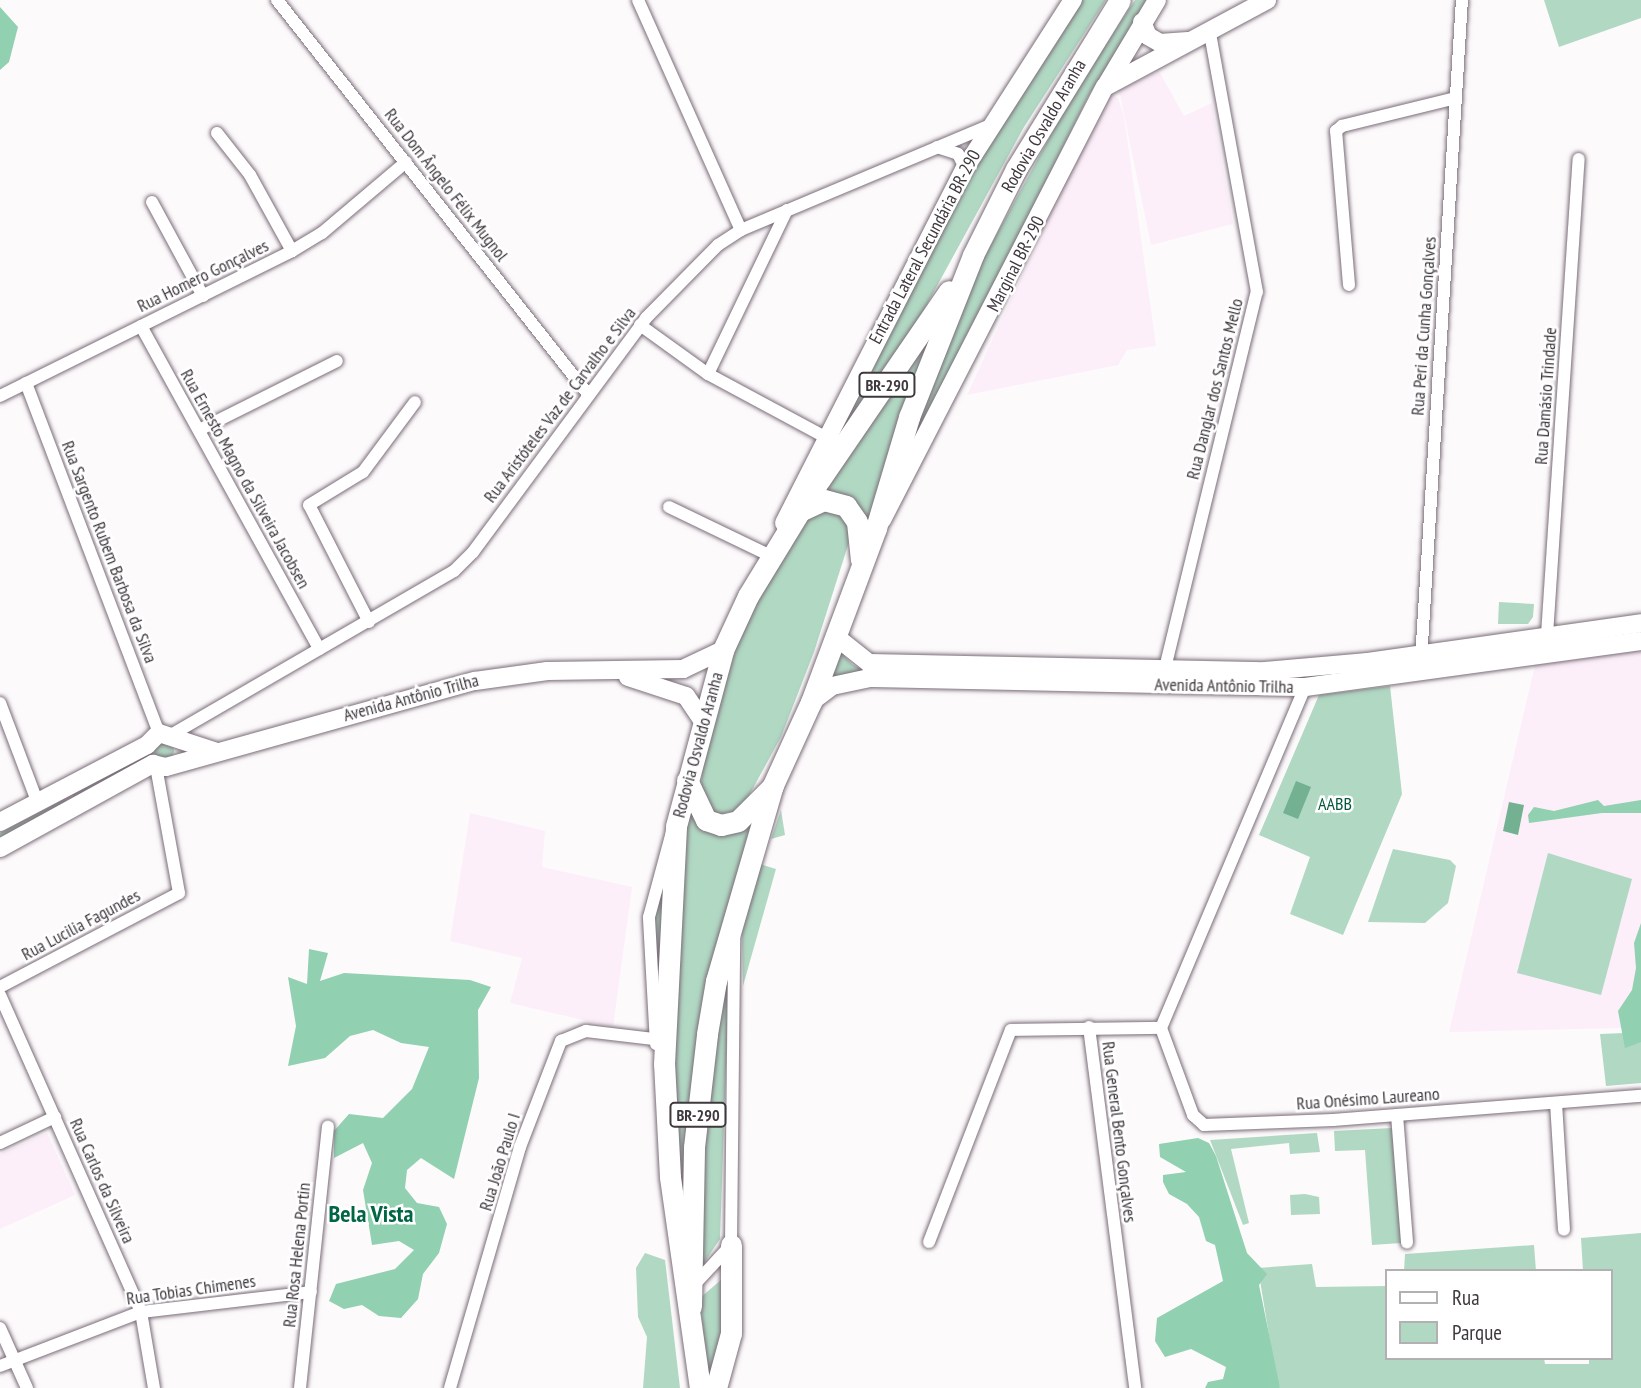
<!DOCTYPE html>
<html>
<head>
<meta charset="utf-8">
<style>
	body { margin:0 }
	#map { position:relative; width:1641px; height:1388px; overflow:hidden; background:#fdfafc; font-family:"PT Sans Narrow",sans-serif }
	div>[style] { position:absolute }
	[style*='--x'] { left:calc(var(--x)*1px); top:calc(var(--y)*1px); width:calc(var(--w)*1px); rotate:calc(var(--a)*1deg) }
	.built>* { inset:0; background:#fceff9 }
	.green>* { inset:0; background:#b1d8c3 }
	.round { border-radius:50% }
	.forest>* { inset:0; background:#91d0b0 }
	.water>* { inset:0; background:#73b192 }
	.roads { filter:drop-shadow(0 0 2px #7a6d78) drop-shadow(0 0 2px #7a6d78) }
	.minor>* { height:12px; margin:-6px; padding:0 6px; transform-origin:6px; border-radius:6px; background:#fff }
	.secondary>* { height:18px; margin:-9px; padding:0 9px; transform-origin:9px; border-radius:9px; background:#fff }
	.trunk>* { height:21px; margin:-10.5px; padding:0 10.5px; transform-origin:10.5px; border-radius:10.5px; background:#fff }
	span { translate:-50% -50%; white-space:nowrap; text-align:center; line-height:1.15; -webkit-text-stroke:5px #fff; paint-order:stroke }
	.shield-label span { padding:2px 5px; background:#fff; border:2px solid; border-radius:5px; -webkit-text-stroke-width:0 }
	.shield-label { font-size:16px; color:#3f393e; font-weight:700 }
	.street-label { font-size:18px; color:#3f393e }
	.park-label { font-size:18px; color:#05583b }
	.district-label { font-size:24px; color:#064; font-weight:700 }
	.legend { position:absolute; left:1385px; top:1269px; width:228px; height:91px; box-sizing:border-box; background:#fff; border:2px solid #b2b0b2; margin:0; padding:9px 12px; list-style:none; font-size:21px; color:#3f393e }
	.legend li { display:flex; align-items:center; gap:14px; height:35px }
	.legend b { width:35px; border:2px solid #b2b0b2 }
</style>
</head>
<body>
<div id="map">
	<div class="built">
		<div style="clip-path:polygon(1159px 71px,1184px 116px,1212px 103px,1233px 224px,1151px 245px,1119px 90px)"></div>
		<div style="clip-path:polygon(1112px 95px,1118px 98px,1124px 116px,1156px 346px,1127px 350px,1118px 365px,967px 395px,1102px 101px)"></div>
		<div style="clip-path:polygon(1641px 650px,1641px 1006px,1623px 1028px,1449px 1032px,1535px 665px)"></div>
		<div style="clip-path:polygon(470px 813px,545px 831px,542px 867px,632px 887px,613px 1027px,510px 1003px,522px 958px,450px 941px)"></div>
		<div style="clip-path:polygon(47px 1133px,75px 1195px,0 1229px,0 1154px)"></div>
	</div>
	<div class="green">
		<div style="clip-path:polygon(1079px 0,1106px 0,1024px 127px,903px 348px,811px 483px,991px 133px)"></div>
		<div style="clip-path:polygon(1135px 0,1151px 0,1089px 95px,932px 409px,914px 457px,903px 458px,963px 296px,1070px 100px)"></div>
		<div style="clip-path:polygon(1544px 0,1641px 0,1641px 18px,1559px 47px)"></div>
		<div style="clip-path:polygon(935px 326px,868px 525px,853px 499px,838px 494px,822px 497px)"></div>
		<div style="clip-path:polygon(829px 507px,842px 511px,851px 526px,850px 539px,814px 652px,781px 737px,741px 810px,712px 816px,701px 792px,702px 762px,737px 645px,757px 599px,794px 538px,807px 520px)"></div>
		<div style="clip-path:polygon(1499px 602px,1534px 604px,1533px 617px,1528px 624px,1498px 624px)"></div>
		<div style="clip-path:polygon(839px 651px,852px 664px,864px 671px,832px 677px)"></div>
		<div style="clip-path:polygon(1390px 686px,1402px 794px,1343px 935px,1290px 914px,1310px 857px,1259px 835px,1319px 695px)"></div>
		<div class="round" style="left:154px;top:741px;width:20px;height:20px"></div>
		<div style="clip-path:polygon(141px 758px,143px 762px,75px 799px,73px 795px)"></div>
		<div style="clip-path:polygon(65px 799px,67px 803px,0 839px,0 833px)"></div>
		<div style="clip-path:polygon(766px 801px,718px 951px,682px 1220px,674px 1180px,671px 965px,688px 810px,705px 829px)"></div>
		<div style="clip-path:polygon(781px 810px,785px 835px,771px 839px)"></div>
		<div style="clip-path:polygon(1393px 849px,1450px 860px,1456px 866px,1448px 903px,1425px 923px,1368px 922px)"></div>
		<div style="clip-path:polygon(667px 853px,659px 1027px,653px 922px)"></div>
		<div style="clip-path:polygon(1548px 853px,1632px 879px,1601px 995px,1517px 973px)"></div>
		<div style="clip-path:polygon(760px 864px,776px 869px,743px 986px,742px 933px)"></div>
		<div style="clip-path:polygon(730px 950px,720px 1239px,699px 1270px,700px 1144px)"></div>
		<div style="clip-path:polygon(1641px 1026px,1641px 1083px,1606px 1086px,1600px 1034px,1625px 1033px)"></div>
		<div style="clip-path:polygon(1392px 1128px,1401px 1243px,1372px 1245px,1365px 1150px,1335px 1151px,1334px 1131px)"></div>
		<div style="clip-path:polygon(1317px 1133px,1320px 1152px,1290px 1154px,1289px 1143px,1231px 1149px,1249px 1223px,1243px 1225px,1210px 1140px)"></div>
		<div style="clip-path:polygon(1305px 1194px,1319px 1197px,1320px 1214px,1291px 1215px,1290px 1195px)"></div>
		<div style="clip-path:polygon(1641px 1233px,1641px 1388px,1280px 1388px,1276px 1378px,1258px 1268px,1312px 1264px,1316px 1287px,1387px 1286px,1387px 1358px,1544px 1358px,1545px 1364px,1589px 1364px,1589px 1358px,1611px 1358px,1611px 1271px,1583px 1271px,1581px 1238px)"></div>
		<div style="clip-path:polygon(1534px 1245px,1536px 1271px,1404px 1271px,1405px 1254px)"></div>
		<div style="clip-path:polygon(645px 1253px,665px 1260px,680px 1388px,643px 1388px,647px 1337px,638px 1317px,636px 1268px)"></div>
		<div style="clip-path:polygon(729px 1273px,730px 1301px,708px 1388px,700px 1298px)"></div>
	</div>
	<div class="forest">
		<div style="clip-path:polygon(0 7px,18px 27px,9px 62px,0 70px)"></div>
		<div style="clip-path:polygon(1598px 800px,1604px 806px,1641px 800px,1641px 813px,1602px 813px,1529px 823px,1528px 815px,1534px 807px,1554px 811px)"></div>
		<div style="clip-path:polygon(1641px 923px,1641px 1042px,1625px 1048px,1618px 1011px,1632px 990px,1636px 968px,1634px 943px)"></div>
		<div style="clip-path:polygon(309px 949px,328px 953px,320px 981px,344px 973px,470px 980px,491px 987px,478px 1010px,479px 1078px,454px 1179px,421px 1158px,407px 1170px,405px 1188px,417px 1203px,439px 1207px,447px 1224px,439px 1253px,423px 1274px,418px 1299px,401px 1318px,379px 1316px,362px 1305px,344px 1309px,329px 1301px,336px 1284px,395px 1269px,414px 1250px,399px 1241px,372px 1245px,363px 1190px,372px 1163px,363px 1143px,334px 1158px,334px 1131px,349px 1114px,383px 1118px,412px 1089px,429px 1047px,401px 1043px,373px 1030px,350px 1036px,325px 1058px,288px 1066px,296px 1026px,288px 977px,307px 984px)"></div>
		<div style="clip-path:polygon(1198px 1138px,1209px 1143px,1216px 1156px,1247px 1253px,1267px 1274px,1259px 1285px,1280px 1388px,1205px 1388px,1208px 1382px,1223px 1379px,1226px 1367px,1191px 1349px,1165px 1357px,1155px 1341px,1157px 1318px,1223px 1281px,1215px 1245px,1206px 1241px,1199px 1217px,1187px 1204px,1169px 1194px,1163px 1182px,1163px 1175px,1186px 1172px,1160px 1157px,1159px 1144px)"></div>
	</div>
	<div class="water">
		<div style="clip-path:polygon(1296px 781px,1311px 787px,1298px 819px,1283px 813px)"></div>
		<div style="clip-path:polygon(1509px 802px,1524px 805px,1518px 835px,1503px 831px)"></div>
	</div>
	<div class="roads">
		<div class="minor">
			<div style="--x:277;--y:0;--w:501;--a:51.73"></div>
			<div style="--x:638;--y:0;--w:252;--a:65.9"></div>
			<div style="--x:217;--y:133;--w:53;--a:51.8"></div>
			<div style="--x:250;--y:175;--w:87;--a:61.1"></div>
			<div style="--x:937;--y:147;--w:22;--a:18"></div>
			<div style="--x:958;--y:154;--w:16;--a:63"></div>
			<div style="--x:152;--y:202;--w:107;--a:61.5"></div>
			<div style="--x:1349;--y:285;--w:155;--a:-94.8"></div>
			<div style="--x:1336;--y:131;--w:8;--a:-40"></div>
			<div style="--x:1342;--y:126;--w:117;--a:-13.8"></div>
			<div style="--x:640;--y:325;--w:84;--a:35.8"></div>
			<div style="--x:708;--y:374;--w:133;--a:28.3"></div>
			<div style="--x:141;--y:326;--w:369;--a:61.1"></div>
			<div style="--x:708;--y:374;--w:182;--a:-64.3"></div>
			<div style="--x:26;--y:383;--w:374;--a:69.2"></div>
			<div style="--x:0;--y:396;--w:326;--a:-26.4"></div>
			<div style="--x:292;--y:251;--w:35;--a:-31"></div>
			<div style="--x:322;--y:233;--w:110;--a:-40.2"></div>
			<div style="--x:199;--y:430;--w:154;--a:-26.6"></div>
			<div style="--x:669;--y:507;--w:113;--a:25.7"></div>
			<div style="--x:369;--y:622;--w:131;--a:-117.1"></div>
			<div style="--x:309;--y:505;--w:63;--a:-31.4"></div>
			<div style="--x:363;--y:472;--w:87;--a:-53.4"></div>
			<div style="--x:1547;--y:635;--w:477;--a:-86.2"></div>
			<div style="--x:1421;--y:660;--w:661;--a:-86.45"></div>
			<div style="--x:1165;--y:668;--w:387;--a:-76.3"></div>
			<div style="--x:1257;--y:292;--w:263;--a:-100.3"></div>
			<div style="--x:0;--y:703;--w:105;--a:69.3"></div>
			<div style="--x:171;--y:735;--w:327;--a:-30.1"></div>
			<div style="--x:454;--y:571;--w:27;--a:-45"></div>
			<div style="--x:473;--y:552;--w:291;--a:-53.5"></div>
			<div style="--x:646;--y:318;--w:103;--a:-45.4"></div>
			<div style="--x:718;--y:245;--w:27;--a:-33"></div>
			<div style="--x:741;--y:230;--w:273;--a:-22.8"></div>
			<div style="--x:0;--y:987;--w:202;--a:-27.7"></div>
			<div style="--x:179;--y:893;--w:129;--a:-100.3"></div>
			<div style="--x:0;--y:995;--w:347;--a:66"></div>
			<div style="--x:141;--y:1312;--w:77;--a:80.3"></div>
			<div style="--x:1089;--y:1027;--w:364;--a:82.7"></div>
			<div style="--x:1161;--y:1028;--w:93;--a:69.8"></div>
			<div style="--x:1193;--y:1115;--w:15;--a:42"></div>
			<div style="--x:1204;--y:1125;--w:129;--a:-2.2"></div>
			<div style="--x:1333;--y:1120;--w:309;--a:-4.5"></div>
			<div style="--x:1161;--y:1028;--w:370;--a:-67.1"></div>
			<div style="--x:656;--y:1044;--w:127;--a:-93.2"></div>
			<div style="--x:649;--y:917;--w:88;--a:-74.9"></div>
			<div style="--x:1556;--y:1103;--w:127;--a:86.4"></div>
			<div style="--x:1397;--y:1115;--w:128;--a:85.5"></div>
			<div style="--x:0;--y:1143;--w:61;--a:-25.3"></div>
			<div style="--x:929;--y:1242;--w:227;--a:-68.9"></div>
			<div style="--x:1011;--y:1030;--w:150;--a:-0.8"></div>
			<div style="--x:694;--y:1285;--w:54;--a:-47.2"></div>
			<div style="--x:731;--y:1245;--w:308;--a:-89.4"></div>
			<div style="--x:0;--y:1328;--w:66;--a:65.8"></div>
			<div style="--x:0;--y:1366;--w:151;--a:-21"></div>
			<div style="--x:141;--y:1312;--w:171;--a:-6.7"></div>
			<div style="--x:300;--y:1388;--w:263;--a:-83.9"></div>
			<div style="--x:450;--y:1388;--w:251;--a:-73.8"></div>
			<div style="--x:520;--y:1147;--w:114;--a:-68.9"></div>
			<div style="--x:561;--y:1041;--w:27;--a:-22"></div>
			<div style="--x:586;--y:1031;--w:68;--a:6.7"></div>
		</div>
		<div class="secondary">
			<div style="--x:1142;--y:22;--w:15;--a:67"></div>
			<div style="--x:1148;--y:36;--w:14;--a:30"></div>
			<div style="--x:1160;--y:43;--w:28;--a:-4"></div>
			<div style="--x:1105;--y:87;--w:184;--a:-28.2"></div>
			<div style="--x:882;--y:520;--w:487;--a:-62.8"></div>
			<div style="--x:1105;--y:87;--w:101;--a:-59.1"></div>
			<div style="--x:784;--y:523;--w:398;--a:-63"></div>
			<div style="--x:965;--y:168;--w:200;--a:-57.3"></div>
			<div style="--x:835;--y:636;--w:43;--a:38.5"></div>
			<div style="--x:869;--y:663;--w:396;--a:1.2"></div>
			<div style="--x:1265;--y:671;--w:103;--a:-5"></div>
			<div style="--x:1368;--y:662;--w:276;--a:-8.1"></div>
			<div style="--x:628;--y:677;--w:61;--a:18.1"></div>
			<div style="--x:686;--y:696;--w:30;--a:56"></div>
			<div style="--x:811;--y:702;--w:26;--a:-37"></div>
			<div style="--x:832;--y:686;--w:39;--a:-12"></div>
			<div style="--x:870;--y:678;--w:435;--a:1.2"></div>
			<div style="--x:1305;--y:687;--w:339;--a:-7.8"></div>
			<div style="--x:0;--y:822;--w:166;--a:-27.6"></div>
			<div style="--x:147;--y:745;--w:17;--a:-45"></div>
			<div style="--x:159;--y:733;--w:61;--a:18.1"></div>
			<div style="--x:0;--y:848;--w:175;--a:-28.8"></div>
			<div style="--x:153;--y:764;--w:13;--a:13"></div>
			<div style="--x:166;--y:767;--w:321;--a:-15.6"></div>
			<div style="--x:475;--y:681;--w:73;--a:-7.9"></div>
			<div style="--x:547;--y:671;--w:136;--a:-0.8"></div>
			<div style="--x:683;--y:669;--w:44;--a:-25.4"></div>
		</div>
		<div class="trunk">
			<div style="--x:800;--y:511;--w:26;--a:-25"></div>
			<div style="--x:824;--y:500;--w:23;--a:15"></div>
			<div style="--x:846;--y:506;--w:19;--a:55"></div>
			<div style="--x:857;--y:522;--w:38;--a:84"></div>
			<div style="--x:687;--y:780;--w:44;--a:64.6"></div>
			<div style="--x:706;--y:820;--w:16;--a:18"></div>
			<div style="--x:721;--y:825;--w:17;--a:-13"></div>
			<div style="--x:738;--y:821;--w:49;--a:-45"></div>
			<div style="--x:691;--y:1306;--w:159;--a:-88.9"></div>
			<div style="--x:694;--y:1147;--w:114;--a:-83.4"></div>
			<div style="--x:707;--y:1034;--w:54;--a:-80.4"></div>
			<div style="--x:716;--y:981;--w:204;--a:-73.8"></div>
			<div style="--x:773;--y:785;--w:91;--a:-65.4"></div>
			<div style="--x:811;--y:702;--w:186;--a:-69.5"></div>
			<div style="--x:876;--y:528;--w:116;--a:-73.4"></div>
			<div style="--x:909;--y:417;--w:174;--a:-68.4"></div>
			<div style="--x:973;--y:255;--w:96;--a:-63.4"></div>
			<div style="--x:1016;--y:169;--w:198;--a:-58.4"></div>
			<div style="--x:700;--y:1388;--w:213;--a:-98.1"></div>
			<div style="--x:670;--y:1177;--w:113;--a:-93"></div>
			<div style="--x:664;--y:1064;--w:238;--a:-87.1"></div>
			<div style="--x:676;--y:826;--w:182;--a:-75"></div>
			<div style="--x:723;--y:650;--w:60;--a:-65.2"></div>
			<div style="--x:748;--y:596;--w:123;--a:-58.6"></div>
			<div style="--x:812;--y:491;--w:242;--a:-55.6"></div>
			<div style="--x:716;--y:1388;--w:57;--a:-74.7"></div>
			<div style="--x:731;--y:1333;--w:88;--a:-90"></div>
		</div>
	</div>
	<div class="shield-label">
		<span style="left:887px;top:385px">BR-290</span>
		<span style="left:698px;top:1115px">BR-290</span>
	</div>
	<div class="street-label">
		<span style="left:1044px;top:126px;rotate:-60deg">Rodovia Osvaldo Aranha</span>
		<span style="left:446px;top:185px;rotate:52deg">Rua Dom Ângelo Félix Mugnol</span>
		<span style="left:925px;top:247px;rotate:-62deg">Entrada Lateral Secundária BR-290</span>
		<span style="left:1016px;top:264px;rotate:-63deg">Marginal BR-290</span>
		<span style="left:203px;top:276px;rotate:-26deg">Rua Homero Gonçalves</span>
		<span style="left:1424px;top:326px;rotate:-86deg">Rua Peri da Cunha Gonçalves</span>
		<span style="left:1215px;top:389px;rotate:-76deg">Rua Danglar dos Santos Mello</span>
		<span style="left:1546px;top:396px;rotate:-86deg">Rua Damásio Trindade</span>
		<span style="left:560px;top:405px;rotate:-53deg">Rua Aristóteles Vaz de Carvalho e Silva</span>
		<span style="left:245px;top:479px;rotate:61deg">Rua Ernesto Magno da Silveira Jacobsen</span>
		<span style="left:109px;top:552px;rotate:69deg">Rua Sargento Rubem Barbosa da Silva</span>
		<span style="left:1224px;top:686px;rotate:1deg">Avenida Antônio Trilha</span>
		<span style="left:411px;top:698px;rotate:-15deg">Avenida Antônio Trilha</span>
		<span style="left:698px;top:745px;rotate:-75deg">Rodovia Osvaldo Aranha</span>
		<span style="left:81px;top:925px;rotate:-28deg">Rua Lucilia Fagundes</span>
		<span style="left:1368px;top:1099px;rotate:-4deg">Rua Onésimo Laureano</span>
		<span style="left:1119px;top:1132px;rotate:83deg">Rua General Bento Gonçalves</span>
		<span style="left:500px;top:1162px;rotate:-73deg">Rua João Paulo I</span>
		<span style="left:102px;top:1181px;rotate:66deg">Rua Carlos da Silveira</span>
		<span style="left:297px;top:1255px;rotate:-84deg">Rua Rosa Helena Portin</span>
		<span style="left:191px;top:1290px;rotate:-8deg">Rua Tobias Chimenes</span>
	</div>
	<div class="park-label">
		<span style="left:1335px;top:804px">AABB</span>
	</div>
	<div class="district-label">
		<span style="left:371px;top:1214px">Bela Vista</span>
	</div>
	<ul class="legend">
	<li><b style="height:9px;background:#fff"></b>Rua</li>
	<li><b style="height:19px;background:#b1d8c3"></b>Parque</li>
	</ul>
</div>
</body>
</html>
